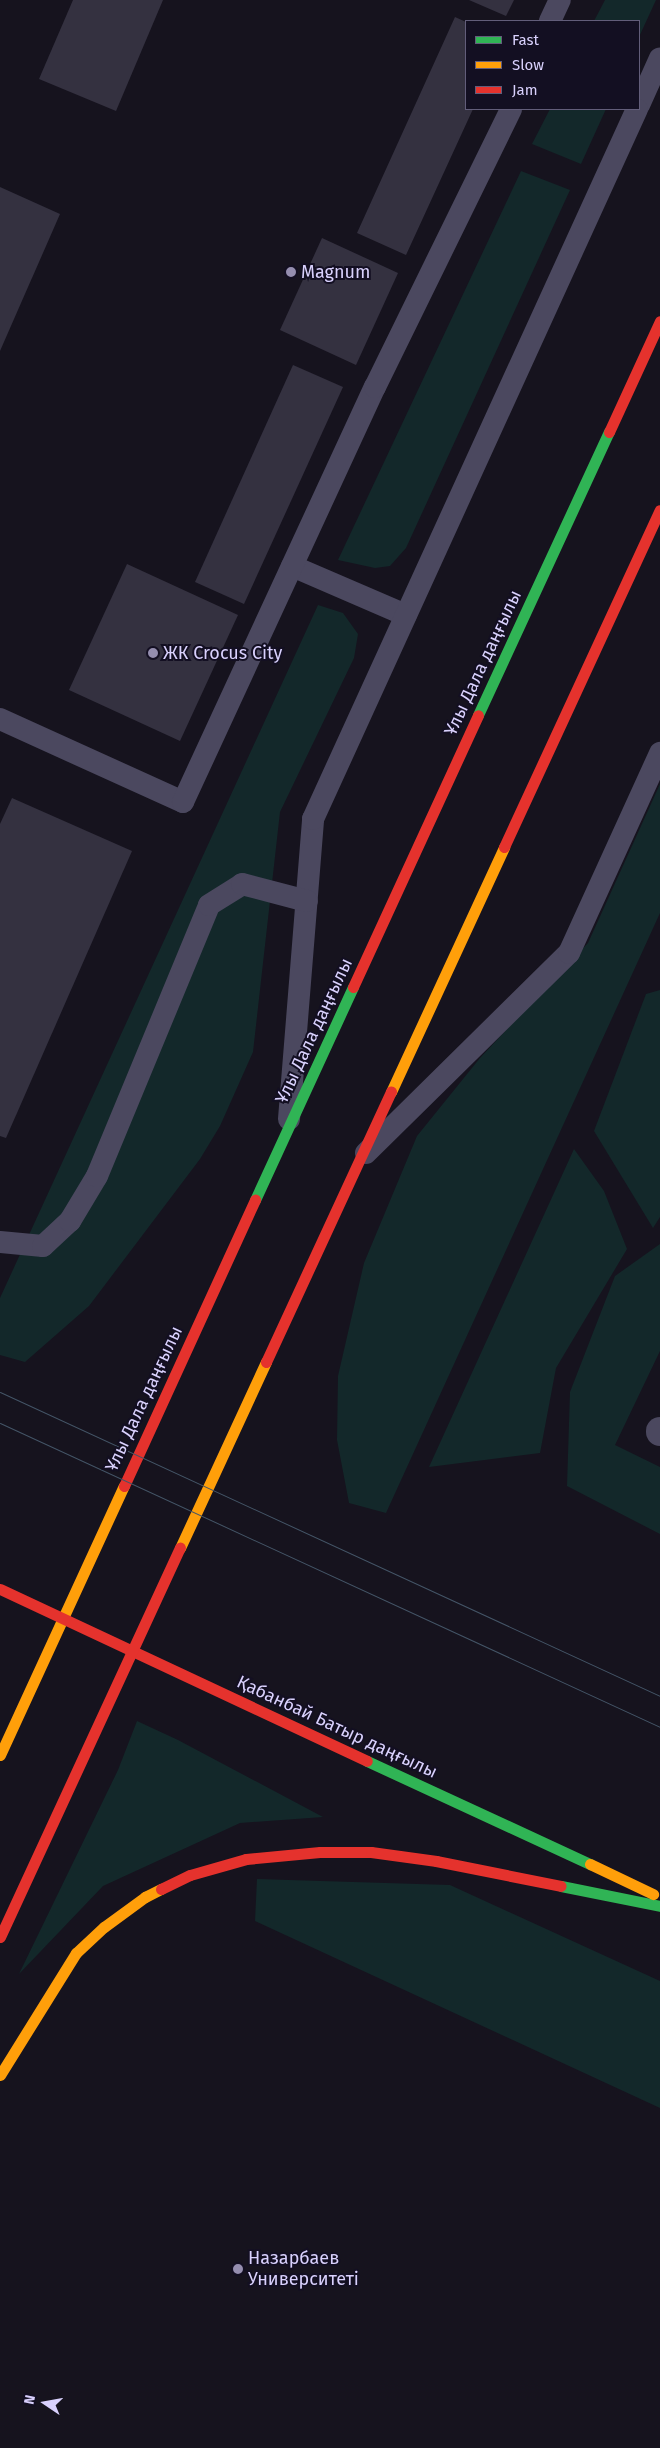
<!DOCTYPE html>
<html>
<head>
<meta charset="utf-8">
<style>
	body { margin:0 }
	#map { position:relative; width:660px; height:2448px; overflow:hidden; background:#16131e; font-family:"Fira Sans",sans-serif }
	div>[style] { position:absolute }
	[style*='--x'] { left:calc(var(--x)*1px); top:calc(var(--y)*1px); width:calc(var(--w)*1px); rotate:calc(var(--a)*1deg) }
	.green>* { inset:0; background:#13282a }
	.building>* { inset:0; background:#343140 }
	.lane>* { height:22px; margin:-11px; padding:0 11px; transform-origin:11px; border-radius:11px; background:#4b485f }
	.street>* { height:28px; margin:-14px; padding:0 14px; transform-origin:14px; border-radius:14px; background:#4b485f }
	.fast>* { height:11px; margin:-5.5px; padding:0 5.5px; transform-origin:5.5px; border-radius:5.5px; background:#30b455 }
	.slow>* { height:11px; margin:-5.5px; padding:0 5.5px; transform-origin:5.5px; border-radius:5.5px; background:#ff9f0a }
	.jam>* { height:11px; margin:-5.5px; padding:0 5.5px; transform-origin:5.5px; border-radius:5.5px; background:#e5322d }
	.tram>* { height:1px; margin:-0.5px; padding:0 0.5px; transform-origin:0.5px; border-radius:0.5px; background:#445567 }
	.dots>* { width:14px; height:14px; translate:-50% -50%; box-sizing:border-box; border:2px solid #130f22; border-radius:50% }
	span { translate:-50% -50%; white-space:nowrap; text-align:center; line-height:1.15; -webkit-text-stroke:4px #130f22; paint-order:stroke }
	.poi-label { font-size:18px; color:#d9d1fd }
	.left { translate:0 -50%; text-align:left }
	.street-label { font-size:18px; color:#d9d1fd }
	.legend { position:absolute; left:465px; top:20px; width:175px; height:90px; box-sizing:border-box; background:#130f22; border:1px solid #625d7a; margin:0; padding:6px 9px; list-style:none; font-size:15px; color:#d9d1fd }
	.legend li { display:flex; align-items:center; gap:10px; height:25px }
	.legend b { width:25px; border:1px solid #625d7a }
	.north { position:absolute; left:20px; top:2378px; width:50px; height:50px; -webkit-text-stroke:4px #130f22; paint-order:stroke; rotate:282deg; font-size:14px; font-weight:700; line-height:20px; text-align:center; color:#d9d1fd }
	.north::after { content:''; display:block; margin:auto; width:18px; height:22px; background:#d9d1fd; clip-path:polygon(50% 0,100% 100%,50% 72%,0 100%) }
</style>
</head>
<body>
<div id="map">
	<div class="green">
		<div style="clip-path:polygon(605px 0,656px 0,639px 37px,639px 21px,594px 21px)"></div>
		<div style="clip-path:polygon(550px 109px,606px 109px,581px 164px,532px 144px)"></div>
		<div style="clip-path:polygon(521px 171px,570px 190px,406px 548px,390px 566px,375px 568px,338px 560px)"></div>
		<div style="clip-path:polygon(318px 605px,343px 613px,358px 634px,354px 658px,280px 812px,253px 1052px,220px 1126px,200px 1159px,89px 1306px,25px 1362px,0 1355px,0 1298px)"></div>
		<div style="clip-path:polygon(660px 784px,660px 913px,386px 1513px,349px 1503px,337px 1440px,338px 1376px,364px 1263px,417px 1136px,480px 1058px,588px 943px)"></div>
		<div style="clip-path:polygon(660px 990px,660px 1217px,653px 1228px,594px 1131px,646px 994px)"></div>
		<div style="clip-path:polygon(574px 1149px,604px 1191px,627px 1249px,556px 1368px,540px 1453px,429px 1467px)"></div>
		<div style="clip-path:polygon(660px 1244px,660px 1351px,615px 1445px,660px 1467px,660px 1534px,567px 1486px,570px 1392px,615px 1276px)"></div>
		<div style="clip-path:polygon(137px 1721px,178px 1740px,323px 1817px,240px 1823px,103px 1886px,19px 1974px,118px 1770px)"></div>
		<div style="clip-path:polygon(257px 1879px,450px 1885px,660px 1981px,660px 2108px,255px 1921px)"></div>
	</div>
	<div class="building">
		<div style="clip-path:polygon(73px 0,163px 0,116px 111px,39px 79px)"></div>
		<div style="clip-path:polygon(469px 0,514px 0,506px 16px)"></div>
		<div style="clip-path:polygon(455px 17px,466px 22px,466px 109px,473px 109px,406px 255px,357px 233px)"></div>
		<div style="clip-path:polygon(0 187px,60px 214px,0 351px)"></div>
		<div style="clip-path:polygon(322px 238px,398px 273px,356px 365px,280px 330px)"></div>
		<div style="clip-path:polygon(293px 365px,343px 387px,244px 604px,195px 582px)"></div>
		<div style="clip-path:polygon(127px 564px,238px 615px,180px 741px,69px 690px)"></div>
		<div style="clip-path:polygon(12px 798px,132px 851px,6px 1138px,0 1136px,0 824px)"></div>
	</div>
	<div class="lane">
		<div style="--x:550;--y:21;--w:23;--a:-65"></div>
		<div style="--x:639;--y:105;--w:51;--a:-65.9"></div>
		<div style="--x:292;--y:566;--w:124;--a:23.3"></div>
		<div style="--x:0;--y:719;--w:201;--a:24.4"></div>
		<div style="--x:183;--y:802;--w:457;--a:-65.2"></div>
		<div style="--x:375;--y:387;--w:309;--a:-63.9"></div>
		<div style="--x:289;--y:1119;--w:301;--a:-85.4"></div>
		<div style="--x:313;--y:819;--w:780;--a:-65.47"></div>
		<div style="--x:366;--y:1153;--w:285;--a:-44.6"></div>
		<div style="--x:569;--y:953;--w:220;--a:-65.5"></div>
		<div style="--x:0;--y:1242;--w:43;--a:5.3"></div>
		<div style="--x:43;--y:1246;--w:37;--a:-43"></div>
		<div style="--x:70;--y:1221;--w:52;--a:-59"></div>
		<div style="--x:97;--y:1176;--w:293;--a:-67.5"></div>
		<div style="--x:209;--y:905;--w:39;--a:-32"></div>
		<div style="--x:242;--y:884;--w:67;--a:14.7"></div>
	</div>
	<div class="street">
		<div style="--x:660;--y:1431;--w:1;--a:90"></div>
	</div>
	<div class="fast">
		<div style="--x:478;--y:715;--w:312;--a:-65.2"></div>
		<div style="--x:255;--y:1200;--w:234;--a:-65.3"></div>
		<div style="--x:367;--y:1761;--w:246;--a:24.8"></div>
		<div style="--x:561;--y:1886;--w:101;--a:11.4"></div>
	</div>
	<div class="slow">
		<div style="--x:391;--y:1092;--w:270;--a:-65.2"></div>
		<div style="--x:180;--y:1548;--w:205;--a:-65.2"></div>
		<div style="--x:0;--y:1755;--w:296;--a:-65.3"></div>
		<div style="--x:590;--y:1864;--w:70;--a:25.5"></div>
		<div style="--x:0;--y:2075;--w:144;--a:-58.1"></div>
		<div style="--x:76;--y:1953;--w:38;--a:-43"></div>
		<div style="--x:104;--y:1927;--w:51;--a:-36.2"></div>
		<div style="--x:145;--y:1897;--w:18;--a:-27"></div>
	</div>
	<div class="jam">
		<div style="--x:609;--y:432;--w:122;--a:-65.3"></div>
		<div style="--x:504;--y:847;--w:371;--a:-65.2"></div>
		<div style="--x:353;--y:987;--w:299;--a:-65.3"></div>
		<div style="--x:266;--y:1362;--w:298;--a:-65.2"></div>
		<div style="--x:124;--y:1486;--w:315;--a:-65.4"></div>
		<div style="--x:0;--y:1589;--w:405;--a:25.1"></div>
		<div style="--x:161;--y:1889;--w:32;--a:-26"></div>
		<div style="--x:190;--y:1875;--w:58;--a:-15.9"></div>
		<div style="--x:246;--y:1859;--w:74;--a:-5.4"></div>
		<div style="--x:320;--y:1852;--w:51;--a:0"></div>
		<div style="--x:371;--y:1852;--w:66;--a:7.9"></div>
		<div style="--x:436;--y:1861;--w:127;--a:11.3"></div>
		<div style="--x:0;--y:1937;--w:429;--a:-65.2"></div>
	</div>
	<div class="tram">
		<div style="--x:0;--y:1392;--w:727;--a:24.73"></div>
		<div style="--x:0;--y:1423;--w:727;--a:24.73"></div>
	</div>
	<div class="dots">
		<div style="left:291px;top:272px;background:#958eaf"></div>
		<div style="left:153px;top:653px;background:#958eaf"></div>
		<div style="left:238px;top:2269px;background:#958eaf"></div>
	</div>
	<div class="poi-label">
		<span class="left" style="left:301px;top:272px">Magnum</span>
		<span class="left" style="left:163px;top:653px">ЖК Crocus City</span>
		<span class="left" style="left:248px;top:2269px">Назарбаев<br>Университеті</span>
	</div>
	<div class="street-label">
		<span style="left:483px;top:663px;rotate:-65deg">Ұлы Дала даңғылы</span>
		<span style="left:314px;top:1031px;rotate:-65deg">Ұлы Дала даңғылы</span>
		<span style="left:144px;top:1399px;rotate:-65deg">Ұлы Дала даңғылы</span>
		<span style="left:337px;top:1727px;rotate:25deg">Қабанбай Батыр даңғылы</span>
	</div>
	<ul class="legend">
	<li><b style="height:6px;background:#30b455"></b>Fast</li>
	<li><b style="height:6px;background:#ff9f0a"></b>Slow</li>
	<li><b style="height:6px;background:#e5322d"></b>Jam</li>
	</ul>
	<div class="north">N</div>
</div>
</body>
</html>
